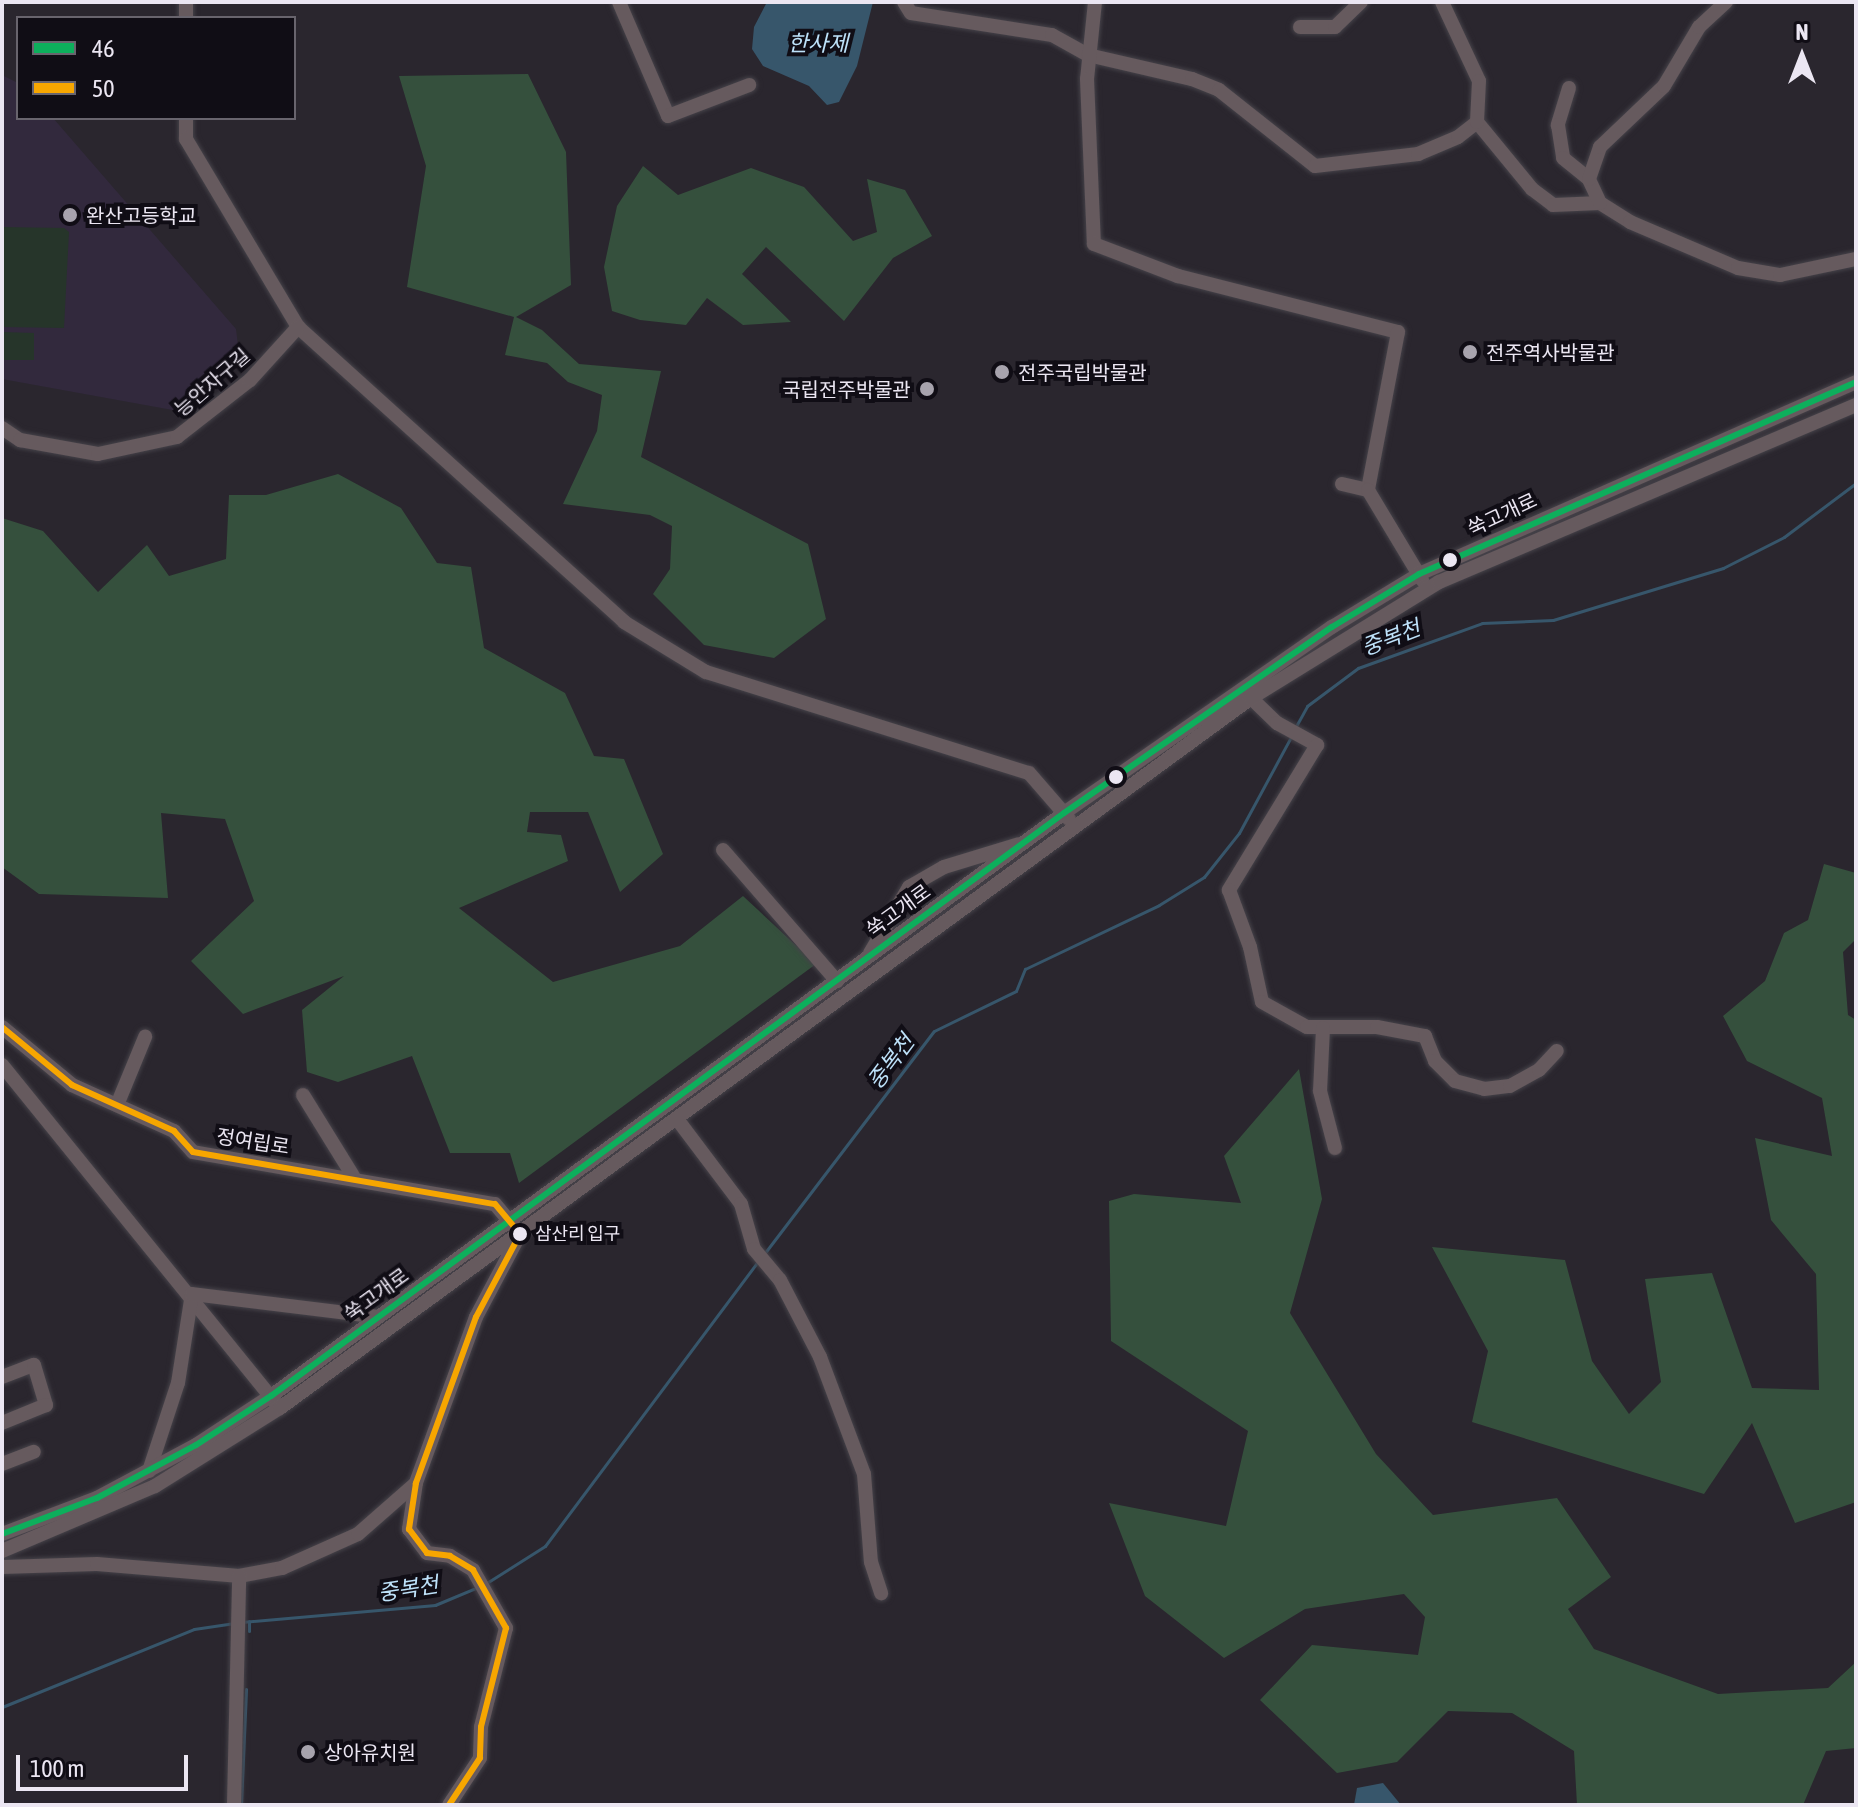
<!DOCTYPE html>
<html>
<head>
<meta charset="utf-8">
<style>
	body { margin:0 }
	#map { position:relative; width:1858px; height:1807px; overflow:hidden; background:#2a262e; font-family:"Asap Condensed","Noto Sans KR",sans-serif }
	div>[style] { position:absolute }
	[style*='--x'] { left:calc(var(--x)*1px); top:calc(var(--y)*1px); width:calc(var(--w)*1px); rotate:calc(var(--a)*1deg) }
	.built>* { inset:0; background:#32293d }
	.green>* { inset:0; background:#26352a }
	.forest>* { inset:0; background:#35503d }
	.water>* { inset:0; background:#37566b }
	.stream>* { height:3px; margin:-1.5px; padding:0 1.5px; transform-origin:1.5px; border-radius:1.5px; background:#37566b }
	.roads { filter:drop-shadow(0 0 2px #454249) drop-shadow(0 0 2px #454249) }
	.minor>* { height:14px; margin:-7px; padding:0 7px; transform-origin:7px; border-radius:7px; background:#665a5e }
	.bus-1>* { height:6px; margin:-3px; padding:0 3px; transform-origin:3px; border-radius:3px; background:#0daf5c }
	.bus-2>* { height:6px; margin:-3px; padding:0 3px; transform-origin:3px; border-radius:3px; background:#f7a600 }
	.dots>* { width:22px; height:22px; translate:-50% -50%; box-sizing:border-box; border:4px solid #100d15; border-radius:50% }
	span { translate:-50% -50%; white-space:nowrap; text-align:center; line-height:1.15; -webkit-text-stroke:8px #100d15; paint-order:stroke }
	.bus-label { font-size:18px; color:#ebe6f2 }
	.left { translate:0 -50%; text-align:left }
	.poi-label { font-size:20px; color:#ebe6f2 }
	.right { translate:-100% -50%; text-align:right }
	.street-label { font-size:20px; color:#ebe6f2 }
	.water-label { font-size:22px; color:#bee2fa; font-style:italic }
	.frame { position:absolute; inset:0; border:4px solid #ebe6f2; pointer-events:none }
	.legend { position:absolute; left:16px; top:16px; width:280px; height:104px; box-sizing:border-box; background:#100d15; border:2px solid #68646d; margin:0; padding:10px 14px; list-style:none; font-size:24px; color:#ebe6f2 }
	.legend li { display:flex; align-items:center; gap:16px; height:40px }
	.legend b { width:40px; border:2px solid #68646d }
	.north { position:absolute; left:1762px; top:16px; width:80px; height:80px; -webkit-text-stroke:6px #100d15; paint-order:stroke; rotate:0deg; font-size:22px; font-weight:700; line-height:32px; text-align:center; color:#ebe6f2 }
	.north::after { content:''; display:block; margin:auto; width:28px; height:36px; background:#ebe6f2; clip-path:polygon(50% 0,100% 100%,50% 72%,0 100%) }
	.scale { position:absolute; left:16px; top:1755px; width:172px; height:36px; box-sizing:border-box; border:4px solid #ebe6f2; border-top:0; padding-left:10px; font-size:24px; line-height:28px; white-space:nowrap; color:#ebe6f2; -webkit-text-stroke:6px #100d15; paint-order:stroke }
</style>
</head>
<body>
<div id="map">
	<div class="built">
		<div style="clip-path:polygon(2px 75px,18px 83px,18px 118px,53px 118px,236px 329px,240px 362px,178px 411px,2px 379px)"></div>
	</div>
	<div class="green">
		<div style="clip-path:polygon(2px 227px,64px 228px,69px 232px,64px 328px,2px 327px)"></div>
		<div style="clip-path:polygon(2px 332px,34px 333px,34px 360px,2px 360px)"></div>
	</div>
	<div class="forest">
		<div style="clip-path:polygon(528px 74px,566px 152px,571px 285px,516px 317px,542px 330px,579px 364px,661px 371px,641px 457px,808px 544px,826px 619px,774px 658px,704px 645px,653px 594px,670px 569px,672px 526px,650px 515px,563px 504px,597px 431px,602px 395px,568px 382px,547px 363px,505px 355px,514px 317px,407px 287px,426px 166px,399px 76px)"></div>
		<div style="clip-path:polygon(643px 166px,678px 195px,751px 168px,804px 187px,853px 241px,877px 232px,867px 179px,905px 190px,932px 236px,893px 258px,844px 321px,766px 247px,742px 274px,791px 322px,743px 325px,707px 298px,686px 325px,640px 320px,612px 311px,604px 267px,617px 206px)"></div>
		<div style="clip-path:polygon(338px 474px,401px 508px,437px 563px,471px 567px,484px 648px,565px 693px,594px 756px,624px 759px,663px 854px,620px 892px,588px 812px,530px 812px,527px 832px,561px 835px,568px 861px,459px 908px,553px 982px,680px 946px,743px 896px,816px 964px,519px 1183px,510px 1153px,450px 1153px,412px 1056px,338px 1082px,307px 1072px,302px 1010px,344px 976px,243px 1014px,191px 961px,254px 901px,225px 819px,161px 813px,168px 898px,39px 894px,2px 867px,2px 518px,43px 531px,98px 592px,147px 545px,169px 576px,226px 559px,229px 495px,266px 495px)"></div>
		<div style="clip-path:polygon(1824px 864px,1856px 873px,1856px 939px,1843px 952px,1848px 1015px,1856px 1020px,1856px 1502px,1795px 1523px,1752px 1423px,1704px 1494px,1472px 1422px,1488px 1351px,1432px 1247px,1565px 1260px,1592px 1361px,1629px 1414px,1661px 1382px,1645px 1279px,1712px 1273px,1752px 1388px,1819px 1390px,1816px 1274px,1771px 1220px,1755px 1138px,1832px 1156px,1822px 1098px,1747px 1061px,1723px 1016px,1765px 981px,1784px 933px,1808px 920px)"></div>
		<div style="clip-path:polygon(1299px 1069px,1322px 1199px,1290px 1313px,1376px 1454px,1433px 1515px,1557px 1498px,1611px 1577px,1568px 1609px,1594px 1649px,1718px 1694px,1828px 1688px,1856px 1662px,1856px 1748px,1826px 1751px,1803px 1805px,1577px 1805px,1574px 1751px,1512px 1713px,1448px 1711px,1397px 1762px,1337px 1773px,1260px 1700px,1312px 1645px,1418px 1655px,1425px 1617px,1404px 1594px,1305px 1609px,1224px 1658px,1145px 1596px,1109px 1503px,1226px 1526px,1248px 1431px,1111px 1341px,1109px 1201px,1134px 1194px,1241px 1203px,1224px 1156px)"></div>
	</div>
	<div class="water">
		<div style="clip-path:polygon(767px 2px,873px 2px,857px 66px,839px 102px,827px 105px,809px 86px,763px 66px,752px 49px,754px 27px)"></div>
		<div style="clip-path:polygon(1383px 1783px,1401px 1805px,1354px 1805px,1357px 1788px)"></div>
	</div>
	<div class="stream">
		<div style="--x:1295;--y:728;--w:25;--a:-61"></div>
		<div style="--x:1307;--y:706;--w:64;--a:-36.7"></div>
		<div style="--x:1358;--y:668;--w:132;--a:-19.9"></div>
		<div style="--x:1482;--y:623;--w:71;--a:-2.4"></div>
		<div style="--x:1553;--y:620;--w:178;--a:-17"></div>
		<div style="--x:1723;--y:568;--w:68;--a:-26.9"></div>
		<div style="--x:1784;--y:537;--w:90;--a:-36.9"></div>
		<div style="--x:764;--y:1254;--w:280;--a:-52.7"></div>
		<div style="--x:934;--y:1031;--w:91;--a:-26"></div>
		<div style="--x:1016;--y:991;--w:24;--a:-68"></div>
		<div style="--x:1025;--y:969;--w:148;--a:-25.5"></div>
		<div style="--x:1159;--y:905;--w:53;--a:-31.9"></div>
		<div style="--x:1204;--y:877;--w:56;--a:-51.5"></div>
		<div style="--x:1239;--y:833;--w:111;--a:-61.6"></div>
		<div style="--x:485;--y:1584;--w:71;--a:-32.3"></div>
		<div style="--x:545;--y:1546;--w:357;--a:-53.2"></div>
		<div style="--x:242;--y:1622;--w:194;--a:-5"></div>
		<div style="--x:435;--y:1605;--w:47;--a:-22.7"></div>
		<div style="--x:249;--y:1631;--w:10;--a:-90"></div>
		<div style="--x:2;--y:1707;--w:207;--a:-22.1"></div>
		<div style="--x:194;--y:1629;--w:41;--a:-8.3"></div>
		<div style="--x:241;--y:1805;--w:116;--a:-87.5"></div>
	</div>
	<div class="roads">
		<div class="minor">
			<div style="--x:186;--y:2;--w:16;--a:90"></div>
			<div style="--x:619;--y:2;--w:124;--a:66.7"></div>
			<div style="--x:668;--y:116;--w:87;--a:-20.9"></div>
			<div style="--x:904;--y:2;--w:13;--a:58"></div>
			<div style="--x:911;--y:13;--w:143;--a:8.9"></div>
			<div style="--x:1052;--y:35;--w:41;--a:29.1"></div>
			<div style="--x:1088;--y:55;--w:107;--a:13"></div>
			<div style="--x:1192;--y:79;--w:29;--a:22"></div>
			<div style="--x:1219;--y:90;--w:122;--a:38.4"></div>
			<div style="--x:1315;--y:166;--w:104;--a:-6.6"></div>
			<div style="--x:1418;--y:154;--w:43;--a:-23"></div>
			<div style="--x:1458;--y:137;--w:24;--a:-38"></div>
			<div style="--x:1477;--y:122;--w:87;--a:50.6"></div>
			<div style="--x:1532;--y:189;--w:26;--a:37"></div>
			<div style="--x:1553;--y:205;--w:47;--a:-2.4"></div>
			<div style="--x:1600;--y:203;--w:36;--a:32"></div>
			<div style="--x:1630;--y:222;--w:117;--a:23.1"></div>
			<div style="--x:1738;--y:268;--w:43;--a:9.5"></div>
			<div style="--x:1780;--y:275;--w:78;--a:-11.9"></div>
			<div style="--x:1095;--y:2;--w:77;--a:95.9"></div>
			<div style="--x:1087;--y:79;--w:165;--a:87.6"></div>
			<div style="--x:1094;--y:244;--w:90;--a:20.9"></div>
			<div style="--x:1178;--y:276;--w:227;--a:14.3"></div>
			<div style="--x:1398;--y:332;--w:161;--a:100.8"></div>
			<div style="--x:1442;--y:2;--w:87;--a:64.9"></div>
			<div style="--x:1479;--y:81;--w:41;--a:92.8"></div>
			<div style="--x:1300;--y:27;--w:35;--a:0"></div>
			<div style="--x:1335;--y:27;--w:36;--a:-44"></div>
			<div style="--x:1569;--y:88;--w:39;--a:107"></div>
			<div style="--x:1558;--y:125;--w:33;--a:81"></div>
			<div style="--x:1563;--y:158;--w:33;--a:39"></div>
			<div style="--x:186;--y:118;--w:21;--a:90"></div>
			<div style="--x:186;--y:139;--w:219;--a:59.2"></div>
			<div style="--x:298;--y:327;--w:440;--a:42.1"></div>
			<div style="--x:624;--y:622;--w:96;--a:31.4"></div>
			<div style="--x:706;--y:672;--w:338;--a:17.4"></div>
			<div style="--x:1029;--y:773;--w:61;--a:49"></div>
			<div style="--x:1600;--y:203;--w:26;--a:-115"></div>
			<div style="--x:1589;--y:179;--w:34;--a:-71"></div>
			<div style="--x:1600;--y:147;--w:88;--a:-43.6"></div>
			<div style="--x:1664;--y:86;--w:69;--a:-59.3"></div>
			<div style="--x:1699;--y:27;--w:37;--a:-43"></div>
			<div style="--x:2;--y:428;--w:22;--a:34"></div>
			<div style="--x:20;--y:440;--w:79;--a:10.2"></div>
			<div style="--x:98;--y:454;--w:81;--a:-12.1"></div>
			<div style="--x:177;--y:437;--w:93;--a:-38"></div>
			<div style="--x:250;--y:380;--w:72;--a:-47.8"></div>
			<div style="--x:1342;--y:484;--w:27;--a:13"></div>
			<div style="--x:1368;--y:490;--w:105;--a:59"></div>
			<div style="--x:1251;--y:698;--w:36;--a:44"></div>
			<div style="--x:1277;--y:723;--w:46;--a:28.8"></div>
			<div style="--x:1317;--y:745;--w:170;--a:121.3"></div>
			<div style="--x:1229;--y:890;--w:61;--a:69.8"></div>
			<div style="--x:1250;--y:947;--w:56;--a:77.7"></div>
			<div style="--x:1262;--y:1002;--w:51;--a:29.1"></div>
			<div style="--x:1307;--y:1027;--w:70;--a:0"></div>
			<div style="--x:1377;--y:1027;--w:49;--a:10.6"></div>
			<div style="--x:1425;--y:1036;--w:27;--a:68"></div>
			<div style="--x:1435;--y:1061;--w:28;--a:45"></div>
			<div style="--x:1455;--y:1081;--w:30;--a:15"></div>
			<div style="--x:1484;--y:1089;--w:26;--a:-7"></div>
			<div style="--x:1510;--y:1086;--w:33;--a:-29"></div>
			<div style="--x:1539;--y:1070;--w:26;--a:-47"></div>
			<div style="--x:723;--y:850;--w:174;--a:49"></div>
			<div style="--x:870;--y:953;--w:77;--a:-59.4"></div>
			<div style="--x:909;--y:887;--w:40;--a:-29.7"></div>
			<div style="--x:944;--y:867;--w:78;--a:-17"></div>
			<div style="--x:2;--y:1027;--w:91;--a:39.6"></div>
			<div style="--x:72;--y:1085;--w:112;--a:24.3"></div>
			<div style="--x:174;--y:1131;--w:28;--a:48"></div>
			<div style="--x:193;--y:1152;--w:306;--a:9.8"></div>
			<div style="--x:495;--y:1204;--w:39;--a:50"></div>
			<div style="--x:520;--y:1234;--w:94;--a:117.9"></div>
			<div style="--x:476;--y:1317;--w:177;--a:109.9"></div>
			<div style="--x:416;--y:1483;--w:47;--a:98.7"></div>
			<div style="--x:409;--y:1529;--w:30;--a:53"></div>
			<div style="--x:427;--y:1553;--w:23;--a:7"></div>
			<div style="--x:450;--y:1556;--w:27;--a:31"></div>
			<div style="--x:473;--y:1570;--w:67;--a:60.4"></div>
			<div style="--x:506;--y:1628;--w:102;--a:104.2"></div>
			<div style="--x:481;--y:1727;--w:31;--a:92"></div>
			<div style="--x:480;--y:1758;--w:56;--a:123.4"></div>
			<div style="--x:1323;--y:1028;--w:63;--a:92.7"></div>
			<div style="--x:1320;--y:1091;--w:59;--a:75.3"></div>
			<div style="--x:2;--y:1065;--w:435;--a:51"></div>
			<div style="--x:303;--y:1095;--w:95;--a:58.3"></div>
			<div style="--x:117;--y:1105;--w:74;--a:-67.6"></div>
			<div style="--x:677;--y:1119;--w:106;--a:53"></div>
			<div style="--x:741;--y:1204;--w:47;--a:73.9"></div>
			<div style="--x:754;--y:1249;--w:40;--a:50"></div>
			<div style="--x:780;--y:1280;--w:87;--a:62.5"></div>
			<div style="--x:820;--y:1357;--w:125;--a:69.4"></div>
			<div style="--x:864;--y:1474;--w:88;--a:85.5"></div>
			<div style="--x:871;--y:1562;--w:33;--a:72"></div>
			<div style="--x:2;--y:1377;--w:34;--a:-21"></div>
			<div style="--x:34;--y:1365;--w:42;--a:73.3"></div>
			<div style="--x:46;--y:1405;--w:48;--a:157.8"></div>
			<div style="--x:2;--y:1464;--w:34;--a:-21"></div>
			<div style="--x:149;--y:1471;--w:93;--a:-71.8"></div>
			<div style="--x:178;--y:1383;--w:90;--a:-81.1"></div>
			<div style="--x:192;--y:1294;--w:187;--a:7"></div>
			<div style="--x:2;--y:1534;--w:102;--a:-20.8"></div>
			<div style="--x:97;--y:1498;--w:112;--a:-28.2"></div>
			<div style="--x:196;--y:1445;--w:90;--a:-33.2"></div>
			<div style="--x:271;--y:1396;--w:984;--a:-36.32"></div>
			<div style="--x:1064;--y:813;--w:326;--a:-34.8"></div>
			<div style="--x:1332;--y:627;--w:102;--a:-31.3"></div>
			<div style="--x:1419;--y:574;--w:477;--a:-23.7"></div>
			<div style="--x:2;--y:1551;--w:166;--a:-23"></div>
			<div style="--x:155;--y:1486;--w:147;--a:-32"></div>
			<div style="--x:280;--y:1408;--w:1203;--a:-36.17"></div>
			<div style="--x:1251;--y:698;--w:221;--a:-31.7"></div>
			<div style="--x:1439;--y:582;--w:453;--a:-23"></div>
			<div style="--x:2;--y:1567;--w:95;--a:-1.8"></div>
			<div style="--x:97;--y:1564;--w:143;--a:4.8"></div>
			<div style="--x:239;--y:1576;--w:44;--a:-10.5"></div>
			<div style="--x:282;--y:1568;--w:83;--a:-24.1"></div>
			<div style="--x:358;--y:1534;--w:77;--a:-41.3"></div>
			<div style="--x:234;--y:1805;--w:229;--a:-88.7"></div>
		</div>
	</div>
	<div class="bus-1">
		<div style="--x:2;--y:1534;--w:102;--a:-20.8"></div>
		<div style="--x:97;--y:1498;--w:112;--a:-28.2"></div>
		<div style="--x:196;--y:1445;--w:90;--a:-33.2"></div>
		<div style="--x:271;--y:1396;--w:984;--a:-36.32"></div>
		<div style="--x:1064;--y:813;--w:326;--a:-34.8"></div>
		<div style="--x:1332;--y:627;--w:102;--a:-31.3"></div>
		<div style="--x:1419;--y:574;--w:477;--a:-23.7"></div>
	</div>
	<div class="bus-2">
		<div style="--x:2;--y:1027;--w:91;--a:39.6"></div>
		<div style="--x:72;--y:1085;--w:112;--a:24.3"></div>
		<div style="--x:174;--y:1131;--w:28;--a:48"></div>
		<div style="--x:193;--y:1152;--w:306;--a:9.8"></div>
		<div style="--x:495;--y:1204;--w:39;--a:50"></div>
		<div style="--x:520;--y:1234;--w:94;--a:117.9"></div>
		<div style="--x:476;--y:1317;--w:177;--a:109.9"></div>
		<div style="--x:416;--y:1483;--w:47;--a:98.7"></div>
		<div style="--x:409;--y:1529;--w:30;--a:53"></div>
		<div style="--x:427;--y:1553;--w:23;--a:7"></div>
		<div style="--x:450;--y:1556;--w:27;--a:31"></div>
		<div style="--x:473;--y:1570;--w:67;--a:60.4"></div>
		<div style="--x:506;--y:1628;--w:102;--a:104.2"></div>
		<div style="--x:481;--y:1727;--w:31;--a:92"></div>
		<div style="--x:480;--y:1758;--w:56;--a:123.4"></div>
	</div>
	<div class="dots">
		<div style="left:70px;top:215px;background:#a7a3ad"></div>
		<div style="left:1470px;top:352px;background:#a7a3ad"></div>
		<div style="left:1002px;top:372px;background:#a7a3ad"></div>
		<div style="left:927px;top:389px;background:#a7a3ad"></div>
		<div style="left:1450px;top:560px;background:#ebe6f2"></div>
		<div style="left:1116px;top:777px;background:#ebe6f2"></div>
		<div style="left:520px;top:1234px;background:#ebe6f2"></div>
		<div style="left:308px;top:1752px;background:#a7a3ad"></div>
	</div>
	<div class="bus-label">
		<span class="left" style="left:535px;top:1234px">삼산리 입구</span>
	</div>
	<div class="poi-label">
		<span class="left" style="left:86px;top:215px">완산고등학교</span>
		<span class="left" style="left:1486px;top:352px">전주역사박물관</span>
		<span class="left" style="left:1018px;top:372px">전주국립박물관</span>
		<span class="right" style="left:911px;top:389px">국립전주박물관</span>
		<span class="left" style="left:324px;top:1752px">상아유치원</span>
	</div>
	<div class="street-label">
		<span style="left:212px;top:382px;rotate:-41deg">능안자구길</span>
		<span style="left:1502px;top:514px;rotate:-25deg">쑥고개로</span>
		<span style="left:898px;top:910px;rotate:-36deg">쑥고개로</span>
		<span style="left:253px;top:1141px;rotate:9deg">정여립로</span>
		<span style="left:376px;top:1294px;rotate:-36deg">쑥고개로</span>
	</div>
	<div class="water-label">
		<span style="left:818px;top:44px">한사제</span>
		<span style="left:1391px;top:638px;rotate:-21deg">중복천</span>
		<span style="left:891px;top:1062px;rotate:-53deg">중복천</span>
		<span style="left:408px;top:1589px;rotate:-9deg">중복천</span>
	</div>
	<div class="frame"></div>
	<ul class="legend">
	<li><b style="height:10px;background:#0daf5c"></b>46</li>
	<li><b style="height:10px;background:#f7a600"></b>50</li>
	</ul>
	<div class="north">N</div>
	<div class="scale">100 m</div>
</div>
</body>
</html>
